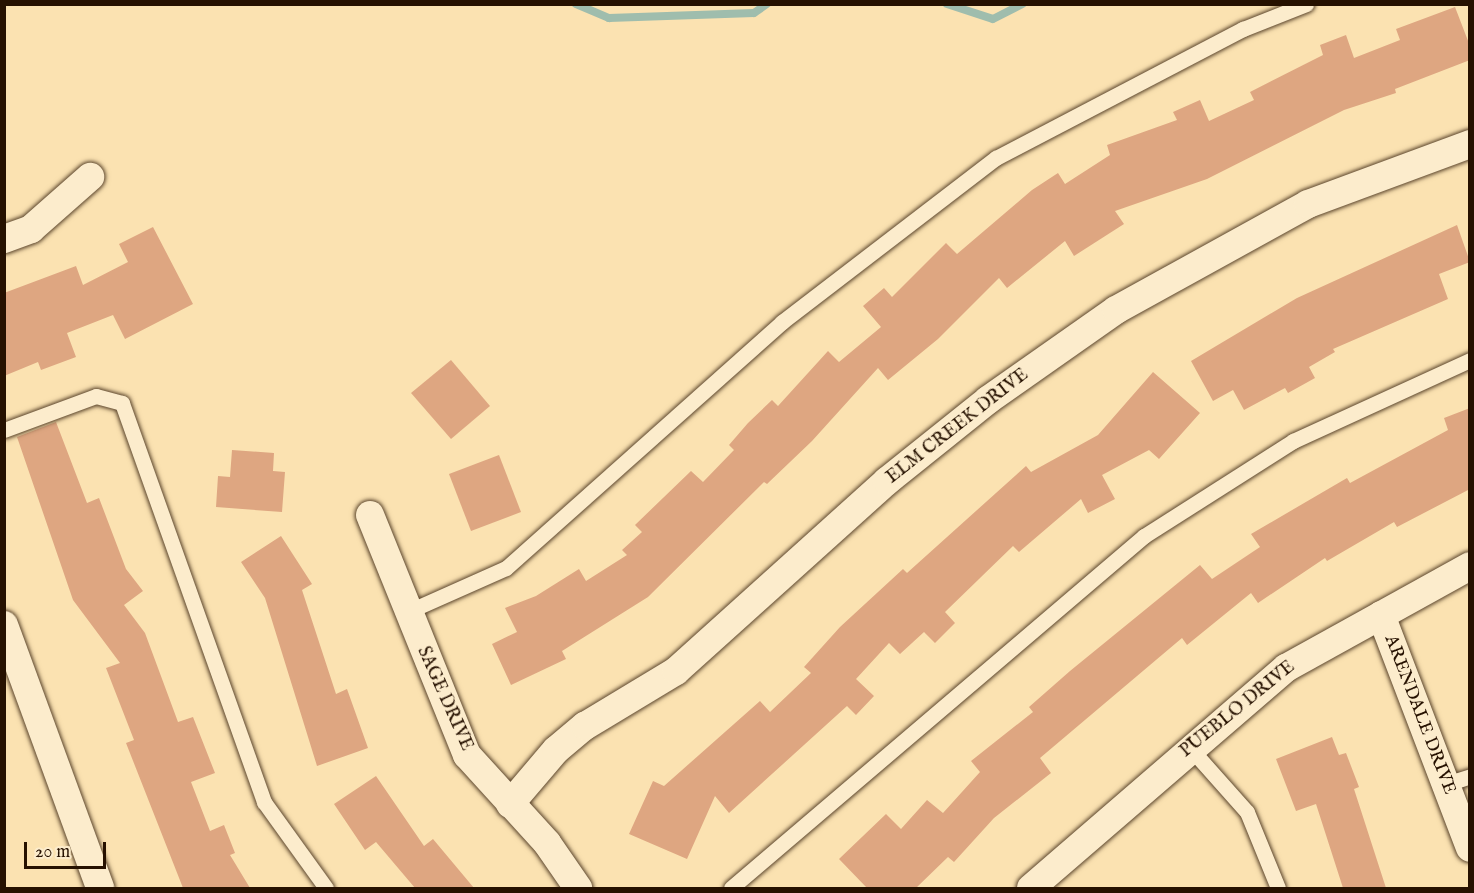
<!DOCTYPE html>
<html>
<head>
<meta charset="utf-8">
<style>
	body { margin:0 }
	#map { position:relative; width:1474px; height:893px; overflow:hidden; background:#fbe2b1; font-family:"IM FELL English",serif }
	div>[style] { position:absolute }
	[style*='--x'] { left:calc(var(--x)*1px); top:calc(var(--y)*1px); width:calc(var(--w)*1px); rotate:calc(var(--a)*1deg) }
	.stream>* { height:8px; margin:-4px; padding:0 4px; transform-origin:4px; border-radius:4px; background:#9fbdad }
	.building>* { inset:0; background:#dea681 }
	.roads { filter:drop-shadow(0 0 2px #5b452c) drop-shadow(0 0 2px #5b452c) }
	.lane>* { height:15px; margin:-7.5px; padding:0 7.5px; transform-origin:7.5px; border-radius:7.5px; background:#fceccc }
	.street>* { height:28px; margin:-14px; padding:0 14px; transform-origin:14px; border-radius:14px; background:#fceccc }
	span { translate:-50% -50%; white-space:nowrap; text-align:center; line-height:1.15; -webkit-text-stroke:4.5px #fceccc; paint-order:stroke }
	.street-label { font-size:18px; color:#261100 }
	.frame { position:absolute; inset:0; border:6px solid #261100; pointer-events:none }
	.scale { position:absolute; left:24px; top:842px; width:82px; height:27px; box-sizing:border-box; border:3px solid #261100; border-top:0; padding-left:8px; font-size:18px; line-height:21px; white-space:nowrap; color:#261100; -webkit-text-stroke:4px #fceccc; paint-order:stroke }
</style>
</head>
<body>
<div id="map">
	<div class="stream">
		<div style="--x:576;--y:4;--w:36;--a:23"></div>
		<div style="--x:609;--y:18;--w:145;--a:-2"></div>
		<div style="--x:754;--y:13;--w:16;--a:-35"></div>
		<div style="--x:947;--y:4;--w:48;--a:18.1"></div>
		<div style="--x:993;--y:19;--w:33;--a:-27"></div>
	</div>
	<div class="building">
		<div style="clip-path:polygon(1455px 7px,1470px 46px,1470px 60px,1395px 89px,1396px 93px,1344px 110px,1207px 179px,1115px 211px,1124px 224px,1074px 256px,1065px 241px,1007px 288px,999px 278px,938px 339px,888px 380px,878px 368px,812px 441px,767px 484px,764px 482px,648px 597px,562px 651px,566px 659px,511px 685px,492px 644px,517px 632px,505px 608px,536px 596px,579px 569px,586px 581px,627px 555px,622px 550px,642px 532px,635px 525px,691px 471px,703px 482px,734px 450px,729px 445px,748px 423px,772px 400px,778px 406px,828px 351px,839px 362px,881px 327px,863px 306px,884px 288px,892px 297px,946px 243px,957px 254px,1032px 190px,1058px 173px,1065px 184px,1110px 155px,1107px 145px,1177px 120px,1173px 112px,1200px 100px,1209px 121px,1254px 100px,1250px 92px,1323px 55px,1320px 45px,1346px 35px,1354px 58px,1400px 40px,1396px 29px)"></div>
		<div style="clip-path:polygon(1457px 225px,1470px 262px,1439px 274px,1448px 299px,1333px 349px,1335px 352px,1309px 367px,1315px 378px,1288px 393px,1285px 388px,1244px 410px,1233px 390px,1213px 401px,1191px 361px,1297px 298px)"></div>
		<div style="clip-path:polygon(153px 227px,193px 304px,125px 339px,113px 315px,67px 333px,76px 357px,41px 370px,38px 362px,4px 376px,4px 293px,76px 266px,83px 285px,128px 262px,119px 244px)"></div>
		<div style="clip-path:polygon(451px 360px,490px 406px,451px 439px,411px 393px)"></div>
		<div style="clip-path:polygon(1153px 372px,1200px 413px,1159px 459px,1149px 450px,1102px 475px,1115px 499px,1088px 513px,1081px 499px,1019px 552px,1013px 546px,945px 612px,955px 623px,935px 643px,924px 632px,900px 654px,889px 643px,856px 679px,874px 696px,856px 715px,847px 706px,729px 813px,715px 796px,687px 859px,629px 834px,653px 781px,664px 786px,760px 701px,770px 712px,811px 673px,804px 667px,840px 627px,903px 569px,907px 573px,1026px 466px,1031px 472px,1098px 435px)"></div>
		<div style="clip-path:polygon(1470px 408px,1470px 489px,1397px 527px,1394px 522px,1327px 561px,1325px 558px,1258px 603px,1251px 593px,1187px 645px,1182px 638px,1040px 758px,1051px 773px,994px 818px,954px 862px,948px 857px,916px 888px,867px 888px,839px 859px,886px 814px,901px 829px,927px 800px,943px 813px,980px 772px,971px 761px,1033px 712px,1029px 707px,1070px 671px,1200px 565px,1212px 579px,1260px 547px,1251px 534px,1347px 478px,1350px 483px,1448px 430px,1444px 418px)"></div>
		<div style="clip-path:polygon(56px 422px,87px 503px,99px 498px,126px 569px,143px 591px,124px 605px,145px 633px,178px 722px,193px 717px,215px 773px,191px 782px,210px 831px,224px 825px,235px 853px,230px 855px,250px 888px,183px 888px,126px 743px,134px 740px,106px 668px,120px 663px,73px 600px,17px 437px)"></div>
		<div style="clip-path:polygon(232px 450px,274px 453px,273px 471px,285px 472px,282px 512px,216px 507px,218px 476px,230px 477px)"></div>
		<div style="clip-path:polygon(499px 455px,521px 512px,471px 531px,449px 474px)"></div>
		<div style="clip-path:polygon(281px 536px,312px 584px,302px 590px,336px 694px,347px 689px,368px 748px,317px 766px,265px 598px,241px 562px)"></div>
		<div style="clip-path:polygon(1332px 737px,1339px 755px,1346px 753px,1359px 787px,1354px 789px,1386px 888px,1343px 888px,1316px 804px,1296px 811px,1276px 759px)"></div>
		<div style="clip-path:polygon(376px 776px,424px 846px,433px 839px,474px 888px,415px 888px,376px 842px,365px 850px,334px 804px)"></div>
	</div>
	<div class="roads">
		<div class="lane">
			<div style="--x:4;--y:430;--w:98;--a:-20.3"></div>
			<div style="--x:96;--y:396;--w:27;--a:15"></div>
			<div style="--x:122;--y:403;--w:424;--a:70.4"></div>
			<div style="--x:264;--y:802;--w:106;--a:54.2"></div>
			<div style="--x:407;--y:612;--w:108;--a:-24"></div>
			<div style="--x:506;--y:568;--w:370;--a:-41.7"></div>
			<div style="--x:782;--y:322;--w:270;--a:-37.5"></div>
			<div style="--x:996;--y:158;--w:279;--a:-27.6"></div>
			<div style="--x:1243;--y:29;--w:68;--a:-21.6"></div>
			<div style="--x:1191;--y:749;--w:84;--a:48.4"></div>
			<div style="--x:1247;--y:812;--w:82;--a:67.8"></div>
			<div style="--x:1446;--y:784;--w:25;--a:-18"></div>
			<div style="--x:731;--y:888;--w:543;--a:-40.44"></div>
			<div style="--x:1144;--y:536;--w:177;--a:-32.5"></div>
			<div style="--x:1293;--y:441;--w:195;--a:-24.6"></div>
		</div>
		<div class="street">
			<div style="--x:4;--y:239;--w:29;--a:-20"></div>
			<div style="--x:31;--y:229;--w:79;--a:-41.4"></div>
			<div style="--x:370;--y:515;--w:259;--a:68"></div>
			<div style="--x:467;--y:755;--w:119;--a:47.7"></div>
			<div style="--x:547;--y:843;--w:55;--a:55.4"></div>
			<div style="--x:1381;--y:615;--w:249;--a:69.1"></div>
			<div style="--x:4;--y:625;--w:280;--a:69.9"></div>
			<div style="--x:510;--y:804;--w:71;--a:-49.6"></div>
			<div style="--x:556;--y:750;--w:38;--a:-40"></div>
			<div style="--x:585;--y:726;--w:106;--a:-31.1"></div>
			<div style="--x:676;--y:671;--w:284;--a:-42"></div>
			<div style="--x:887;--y:481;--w:129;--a:-38.7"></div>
			<div style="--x:988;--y:400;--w:156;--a:-35.1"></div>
			<div style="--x:1116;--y:310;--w:219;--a:-28.9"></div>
			<div style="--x:1308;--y:204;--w:173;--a:-20.3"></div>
			<div style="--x:1031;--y:888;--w:337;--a:-40.8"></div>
			<div style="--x:1286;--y:668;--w:210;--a:-29"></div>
		</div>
	</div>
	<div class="street-label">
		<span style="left:958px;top:427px;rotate:-38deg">ELM CREEK DRIVE</span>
		<span style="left:444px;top:699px;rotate:66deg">SAGE DRIVE</span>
		<span style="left:1238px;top:710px;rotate:-39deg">PUEBLO DRIVE</span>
		<span style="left:1419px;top:715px;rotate:69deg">ARENDALE DRIVE</span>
	</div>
	<div class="frame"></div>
	<div class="scale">20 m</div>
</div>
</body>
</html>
